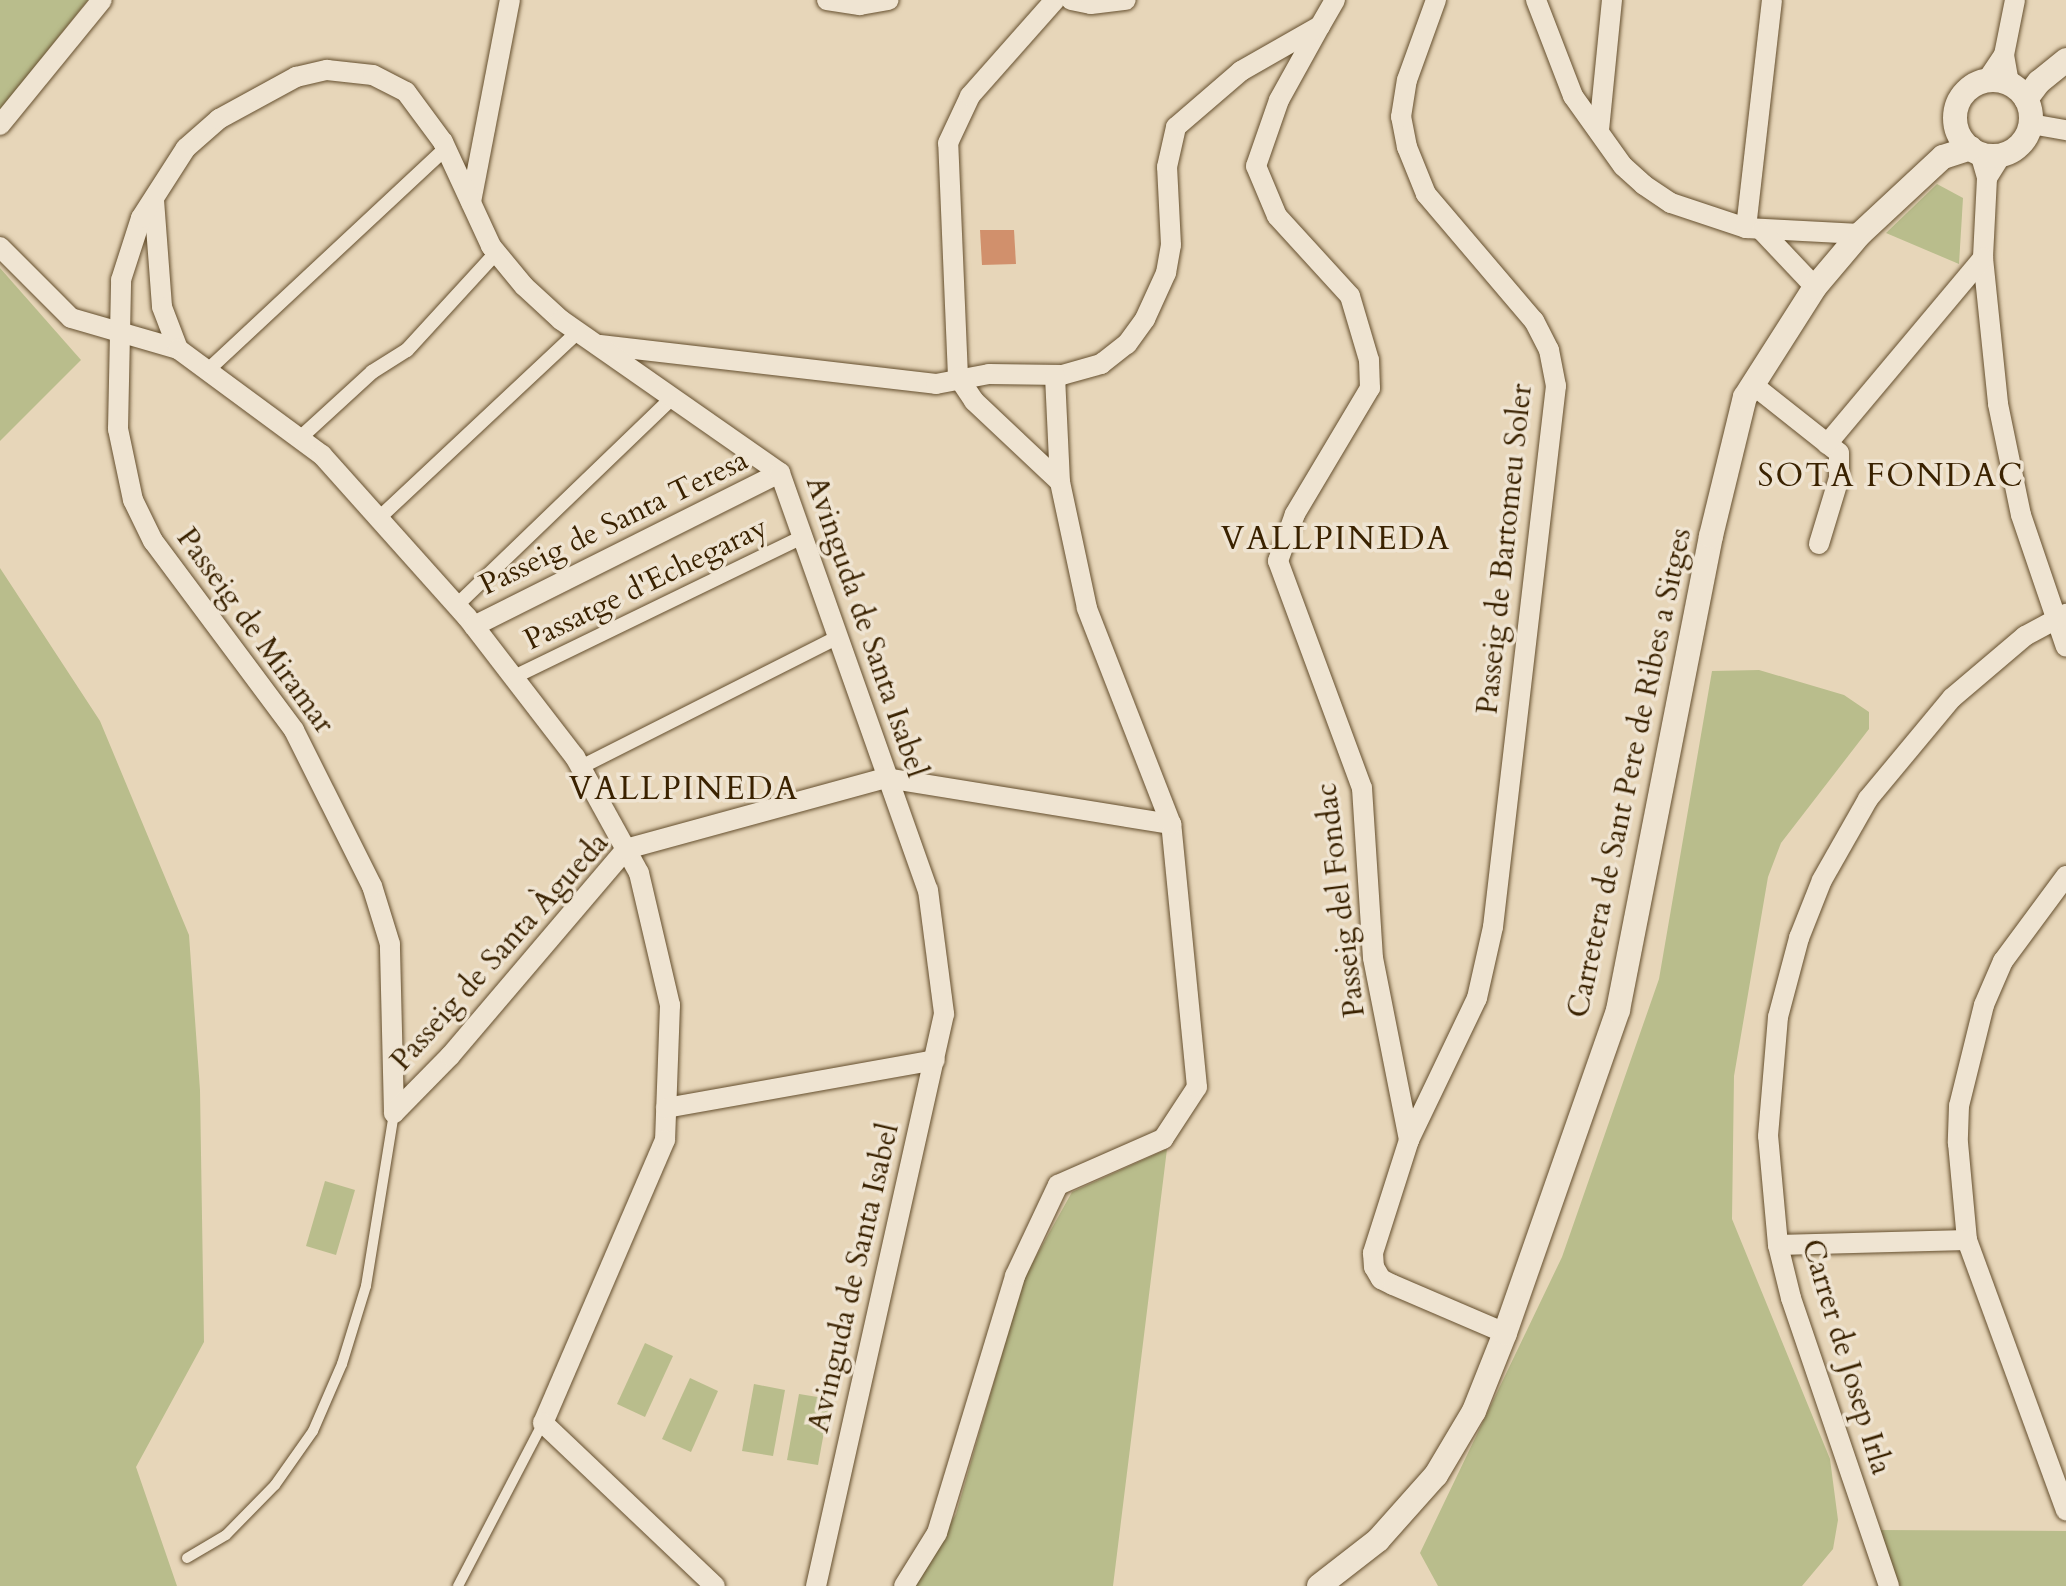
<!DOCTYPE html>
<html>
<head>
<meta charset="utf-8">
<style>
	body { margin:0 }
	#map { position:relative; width:2066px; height:1586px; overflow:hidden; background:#e7d6b9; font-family:Cardo,serif }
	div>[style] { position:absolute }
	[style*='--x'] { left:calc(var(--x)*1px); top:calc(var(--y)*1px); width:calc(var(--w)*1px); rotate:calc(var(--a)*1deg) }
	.green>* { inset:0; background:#b9bd8c }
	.building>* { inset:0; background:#d1906c }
	.roads { filter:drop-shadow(0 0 2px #654f2e) drop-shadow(0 0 2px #654f2e) }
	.service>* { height:10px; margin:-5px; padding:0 5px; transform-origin:5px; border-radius:5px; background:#efe4d2 }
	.pedestrian>* { height:14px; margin:-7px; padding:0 7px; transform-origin:7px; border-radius:7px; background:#efe4d2 }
	.minor>* { height:20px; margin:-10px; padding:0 10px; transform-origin:10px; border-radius:10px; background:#efe4d2 }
	.tertiary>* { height:24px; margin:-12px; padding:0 12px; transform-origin:12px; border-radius:12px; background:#efe4d2 }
	.tertiary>.ring { margin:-12px; padding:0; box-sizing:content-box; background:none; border:24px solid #efe4d2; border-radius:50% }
	span { translate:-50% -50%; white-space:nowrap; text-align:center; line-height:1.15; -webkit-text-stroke:7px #efe4d2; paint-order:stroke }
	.street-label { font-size:30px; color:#3a2200 }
	.neighbourhood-label { font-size:32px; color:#3a2200; letter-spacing:2px }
</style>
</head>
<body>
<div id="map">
	<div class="green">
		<div style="clip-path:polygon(0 0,88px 0,0 110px)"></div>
		<div style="clip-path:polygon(1937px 184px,1963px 198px,1959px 264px,1886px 233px)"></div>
		<div style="clip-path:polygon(0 268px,81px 360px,0 441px)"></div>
		<div style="clip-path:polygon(0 568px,100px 721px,189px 935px,200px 1090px,204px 1342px,136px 1467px,177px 1586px,0 1586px)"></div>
		<div style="clip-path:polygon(1759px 670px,1844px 695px,1869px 712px,1869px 729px,1781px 843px,1768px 877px,1734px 1076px,1732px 1219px,1830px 1459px,1838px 1520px,1833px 1549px,1802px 1586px,1438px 1586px,1420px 1553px,1562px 1257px,1659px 979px,1712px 671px)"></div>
		<div style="clip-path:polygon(1167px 1149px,1113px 1586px,912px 1586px,956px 1514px,1024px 1278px,1072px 1192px)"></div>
		<div style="clip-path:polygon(325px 1181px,355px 1190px,336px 1255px,306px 1246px)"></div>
		<div style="clip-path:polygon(645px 1343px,673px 1356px,645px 1417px,617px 1404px)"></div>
		<div style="clip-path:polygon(690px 1378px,718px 1391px,691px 1452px,662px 1439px)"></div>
		<div style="clip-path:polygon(754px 1384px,785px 1390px,773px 1456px,742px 1451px)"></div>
		<div style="clip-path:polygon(799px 1394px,830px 1399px,818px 1465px,787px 1460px)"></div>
		<div style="clip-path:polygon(1876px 1530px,2066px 1531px,2066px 1586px,1900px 1586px)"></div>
	</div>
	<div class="building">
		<div style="clip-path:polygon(980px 230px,1014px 230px,1016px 264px,982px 265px)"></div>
	</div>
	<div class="roads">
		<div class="service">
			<div style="--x:187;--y:1558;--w:45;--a:-30.5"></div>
			<div style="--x:226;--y:1535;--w:70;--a:-45.6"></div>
			<div style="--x:275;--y:1485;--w:66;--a:-54.9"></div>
			<div style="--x:313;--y:1431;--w:73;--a:-66.6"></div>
			<div style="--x:342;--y:1364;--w:82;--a:-72.9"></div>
			<div style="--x:366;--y:1286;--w:175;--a:-80.8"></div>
			<div style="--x:458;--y:1586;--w:184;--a:-62.5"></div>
		</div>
		<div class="pedestrian">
			<div style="--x:209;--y:369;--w:324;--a:-43"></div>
			<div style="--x:300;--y:438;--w:98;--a:-42.5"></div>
			<div style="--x:372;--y:372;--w:41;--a:-32.2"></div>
			<div style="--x:407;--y:350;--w:132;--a:-47.5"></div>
			<div style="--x:379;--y:518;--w:272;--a:-43.1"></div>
			<div style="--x:457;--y:605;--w:298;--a:-43.9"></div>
			<div style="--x:514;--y:677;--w:320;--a:-25.9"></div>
			<div style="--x:581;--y:767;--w:286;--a:-26.8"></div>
		</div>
		<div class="minor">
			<div style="--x:827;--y:0;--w:33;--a:9"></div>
			<div style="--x:860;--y:5;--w:29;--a:-10"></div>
			<div style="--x:1071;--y:0;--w:20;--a:11"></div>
			<div style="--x:1091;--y:4;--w:35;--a:-7"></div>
			<div style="--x:1536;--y:0;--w:103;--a:68.9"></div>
			<div style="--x:1573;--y:96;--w:86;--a:54.5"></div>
			<div style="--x:1623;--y:166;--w:28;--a:42"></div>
			<div style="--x:1644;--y:185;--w:32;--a:34"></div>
			<div style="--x:1671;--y:203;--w:79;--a:18.4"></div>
			<div style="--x:1746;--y:228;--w:114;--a:3"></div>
			<div style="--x:1320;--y:26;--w:85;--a:119"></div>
			<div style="--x:1279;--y:100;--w:70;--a:109.2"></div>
			<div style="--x:1256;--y:166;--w:54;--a:67.2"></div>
			<div style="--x:1277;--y:216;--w:108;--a:47.6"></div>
			<div style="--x:1350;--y:296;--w:67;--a:73.5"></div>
			<div style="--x:1369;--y:360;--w:28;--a:88"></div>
			<div style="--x:1370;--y:388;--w:147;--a:120.8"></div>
			<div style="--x:1295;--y:514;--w:50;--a:109.9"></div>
			<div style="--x:1278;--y:561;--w:242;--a:69.7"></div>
			<div style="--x:1362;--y:788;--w:170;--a:86.3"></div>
			<div style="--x:1373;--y:958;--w:186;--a:78.8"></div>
			<div style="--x:1409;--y:1140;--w:119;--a:107.7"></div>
			<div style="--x:1373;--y:1253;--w:14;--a:86"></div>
			<div style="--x:1374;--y:1267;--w:14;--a:60"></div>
			<div style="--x:1381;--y:1279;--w:13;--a:27"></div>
			<div style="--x:1393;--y:1285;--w:122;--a:23.2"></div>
			<div style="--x:2004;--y:55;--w:28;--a:80"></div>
			<div style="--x:1987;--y:80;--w:30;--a:-56"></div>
			<div style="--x:2004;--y:55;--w:56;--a:-78.7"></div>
			<div style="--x:2031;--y:124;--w:36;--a:10"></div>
			<div style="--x:0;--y:125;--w:161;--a:-50.8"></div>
			<div style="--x:1599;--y:130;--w:131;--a:-84.3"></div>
			<div style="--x:1980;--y:153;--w:26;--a:74"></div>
			<div style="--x:1987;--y:178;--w:80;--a:92.9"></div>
			<div style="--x:1983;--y:258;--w:147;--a:84.1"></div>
			<div style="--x:1998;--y:404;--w:113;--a:78.3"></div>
			<div style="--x:2021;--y:515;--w:139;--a:71.2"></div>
			<div style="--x:1987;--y:178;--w:28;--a:-58"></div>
			<div style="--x:154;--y:200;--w:107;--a:85.7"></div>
			<div style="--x:162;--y:307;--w:45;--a:69.1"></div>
			<div style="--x:471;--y:202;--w:206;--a:-79.1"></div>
			<div style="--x:1746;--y:228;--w:229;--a:-83.5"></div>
			<div style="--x:1762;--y:231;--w:77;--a:46.6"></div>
			<div style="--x:0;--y:247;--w:100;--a:45"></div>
			<div style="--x:71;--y:318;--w:111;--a:16.2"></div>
			<div style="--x:178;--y:349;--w:179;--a:36.4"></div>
			<div style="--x:322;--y:455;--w:217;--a:48.2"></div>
			<div style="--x:467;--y:617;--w:177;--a:52.4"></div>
			<div style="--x:575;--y:757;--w:132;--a:61.1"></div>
			<div style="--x:639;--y:873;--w:136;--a:76.8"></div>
			<div style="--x:670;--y:1005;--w:135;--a:92.1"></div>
			<div style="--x:665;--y:1140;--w:308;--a:113.3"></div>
			<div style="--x:543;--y:1423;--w:237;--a:43.5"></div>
			<div style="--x:600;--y:345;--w:338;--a:6.6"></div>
			<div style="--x:936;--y:384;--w:54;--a:-10.7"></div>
			<div style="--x:989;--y:374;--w:73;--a:0.8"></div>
			<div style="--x:1062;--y:375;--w:41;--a:-15.8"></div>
			<div style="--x:1101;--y:364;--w:33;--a:-38"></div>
			<div style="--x:1127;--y:344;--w:31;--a:-54"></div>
			<div style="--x:1145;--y:319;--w:51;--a:-65.5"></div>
			<div style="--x:1166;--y:273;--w:28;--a:-80"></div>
			<div style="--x:1171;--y:245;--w:78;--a:-92.9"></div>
			<div style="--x:1167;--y:167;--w:41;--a:-77.3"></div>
			<div style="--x:1176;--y:127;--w:86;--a:-40.7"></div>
			<div style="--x:1241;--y:71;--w:91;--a:-29.7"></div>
			<div style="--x:1320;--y:26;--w:30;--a:-60"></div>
			<div style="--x:958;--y:377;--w:234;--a:-92.4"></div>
			<div style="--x:948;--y:143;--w:52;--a:-64.9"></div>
			<div style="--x:970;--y:96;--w:128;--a:-48.5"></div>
			<div style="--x:958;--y:377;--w:29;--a:56"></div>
			<div style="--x:974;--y:401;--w:118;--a:43.3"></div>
			<div style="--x:1752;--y:384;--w:111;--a:38.4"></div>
			<div style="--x:1839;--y:453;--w:25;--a:90"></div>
			<div style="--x:1839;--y:478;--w:69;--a:106.9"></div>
			<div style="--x:1827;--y:444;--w:243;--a:-50"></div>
			<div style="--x:474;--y:626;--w:342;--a:-26.6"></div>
			<div style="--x:2066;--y:876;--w:106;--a:126.5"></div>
			<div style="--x:2003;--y:961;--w:48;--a:113.4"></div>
			<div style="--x:1984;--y:1005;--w:104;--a:103.9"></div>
			<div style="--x:1959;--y:1106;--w:37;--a:92"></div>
			<div style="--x:1958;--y:1143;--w:97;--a:84.7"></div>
			<div style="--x:1967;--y:1240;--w:288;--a:69.9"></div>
			<div style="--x:666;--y:1108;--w:273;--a:-10.1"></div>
			<div style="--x:394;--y:1113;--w:169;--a:-91.4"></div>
			<div style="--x:390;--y:944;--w:61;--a:-107.2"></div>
			<div style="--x:372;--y:886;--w:174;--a:-116.6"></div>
			<div style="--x:294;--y:730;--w:236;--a:-126.7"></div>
			<div style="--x:153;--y:541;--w:46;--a:-116"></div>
			<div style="--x:133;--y:500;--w:73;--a:-101.9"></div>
			<div style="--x:118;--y:429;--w:149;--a:-88.8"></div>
			<div style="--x:121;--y:280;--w:65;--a:-72.1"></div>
			<div style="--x:141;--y:218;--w:83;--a:-57.3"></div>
			<div style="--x:186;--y:148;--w:44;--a:-41.3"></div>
			<div style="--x:219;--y:119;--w:88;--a:-28.6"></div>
			<div style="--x:296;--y:77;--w:32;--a:-13"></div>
			<div style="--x:327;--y:70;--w:46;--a:6.2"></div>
			<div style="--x:373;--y:75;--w:37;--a:27"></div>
			<div style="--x:406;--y:92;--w:62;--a:53.5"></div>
			<div style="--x:443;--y:142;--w:115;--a:65.2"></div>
			<div style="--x:491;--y:246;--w:52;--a:50.5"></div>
			<div style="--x:524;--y:286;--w:50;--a:42.6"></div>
			<div style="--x:561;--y:320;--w:267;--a:34.9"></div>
			<div style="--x:780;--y:473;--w:442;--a:70.5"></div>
			<div style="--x:928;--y:890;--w:125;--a:82.6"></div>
			<div style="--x:944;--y:1014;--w:586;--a:102.61"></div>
			<div style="--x:394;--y:1113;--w:80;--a:-45.5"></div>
			<div style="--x:450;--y:1056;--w:272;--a:-49.6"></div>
			<div style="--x:626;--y:849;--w:270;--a:-15.3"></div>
			<div style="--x:886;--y:778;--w:289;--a:9.2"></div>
			<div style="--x:1409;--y:1140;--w:157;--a:-64.4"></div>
			<div style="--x:1477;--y:998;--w:73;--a:-77.3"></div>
			<div style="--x:1493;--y:927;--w:545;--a:-83.36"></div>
			<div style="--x:1556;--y:386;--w:37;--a:-101"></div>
			<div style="--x:1549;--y:350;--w:33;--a:-117"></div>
			<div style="--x:1534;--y:321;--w:167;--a:-130.4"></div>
			<div style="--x:1426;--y:194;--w:51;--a:-112"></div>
			<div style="--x:1407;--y:147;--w:31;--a:-101"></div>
			<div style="--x:1401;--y:117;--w:37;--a:-81"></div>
			<div style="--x:1407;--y:80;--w:85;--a:-70.1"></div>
			<div style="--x:1778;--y:1245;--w:189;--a:-1.5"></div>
			<div style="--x:904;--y:1586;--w:62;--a:-58.1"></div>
			<div style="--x:937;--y:1533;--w:269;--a:-73.1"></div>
			<div style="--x:1015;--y:1276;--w:101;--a:-64.7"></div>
			<div style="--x:1058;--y:1185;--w:115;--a:-23.7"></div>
			<div style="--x:1163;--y:1139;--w:62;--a:-56.8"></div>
			<div style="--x:1197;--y:1087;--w:264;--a:-95.6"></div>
			<div style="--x:1171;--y:824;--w:232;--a:-111.3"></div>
			<div style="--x:1087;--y:608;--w:129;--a:-102.1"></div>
			<div style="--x:1060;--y:482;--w:106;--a:-92.7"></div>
			<div style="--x:1889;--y:1586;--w:304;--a:-108.8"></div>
			<div style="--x:1791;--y:1298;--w:55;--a:-103.8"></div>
			<div style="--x:1778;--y:1245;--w:109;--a:-95.2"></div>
			<div style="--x:1768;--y:1136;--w:119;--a:-85.2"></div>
			<div style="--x:1778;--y:1017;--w:82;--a:-75.1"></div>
			<div style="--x:1799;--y:938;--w:62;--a:-68.4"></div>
			<div style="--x:1822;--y:880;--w:93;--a:-60.4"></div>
			<div style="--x:1868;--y:799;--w:131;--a:-50.3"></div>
			<div style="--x:1952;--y:698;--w:96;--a:-40.3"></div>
			<div style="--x:2025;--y:636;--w:47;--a:-28.2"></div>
		</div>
		<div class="tertiary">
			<div class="ring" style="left:1955px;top:80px;width:52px;height:52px"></div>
			<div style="--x:2026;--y:99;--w:21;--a:-53"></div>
			<div style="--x:2039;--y:82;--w:35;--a:-39"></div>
			<div style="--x:1319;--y:1586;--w:75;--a:-37.9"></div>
			<div style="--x:1378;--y:1540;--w:87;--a:-48.3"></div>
			<div style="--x:1436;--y:1475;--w:74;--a:-59.3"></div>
			<div style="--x:1474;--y:1411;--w:84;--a:-68.3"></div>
			<div style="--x:1505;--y:1333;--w:342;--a:-70.7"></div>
			<div style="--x:1618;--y:1010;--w:483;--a:-78.9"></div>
			<div style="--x:1711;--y:536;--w:143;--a:-76.3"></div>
			<div style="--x:1745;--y:397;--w:130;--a:-57.5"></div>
			<div style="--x:1815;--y:287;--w:70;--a:-49.7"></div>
			<div style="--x:1860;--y:234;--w:113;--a:-42.9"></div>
			<div style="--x:1943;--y:157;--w:29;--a:-18"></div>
		</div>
	</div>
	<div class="street-label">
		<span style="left:614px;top:523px;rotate:-26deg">Passeig de Santa Teresa</span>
		<span style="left:1505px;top:549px;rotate:-84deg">Passeig de Bartomeu Soler</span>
		<span style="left:646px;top:584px;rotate:-26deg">Passatge d'Echegaray</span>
		<span style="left:866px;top:627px;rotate:71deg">Avinguda de Santa Isabel</span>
		<span style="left:255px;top:631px;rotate:54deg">Passeig de Miramar</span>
		<span style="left:1630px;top:773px;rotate:-78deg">Carretera de Sant Pere de Ribes a Sitges</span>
		<span style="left:1341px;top:900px;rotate:-97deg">Passeig del Fondac</span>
		<span style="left:500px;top:952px;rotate:-48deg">Passeig de Santa Àgueda</span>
		<span style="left:854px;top:1278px;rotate:-77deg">Avinguda de Santa Isabel</span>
		<span style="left:1846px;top:1357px;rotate:73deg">Carrer de Josep Irla</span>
	</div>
	<div class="neighbourhood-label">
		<span style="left:1891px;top:476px">SOTA FONDAC</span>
		<span style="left:1336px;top:539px">VALLPINEDA</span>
		<span style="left:684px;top:789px">VALLPINEDA</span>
	</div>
</div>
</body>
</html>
